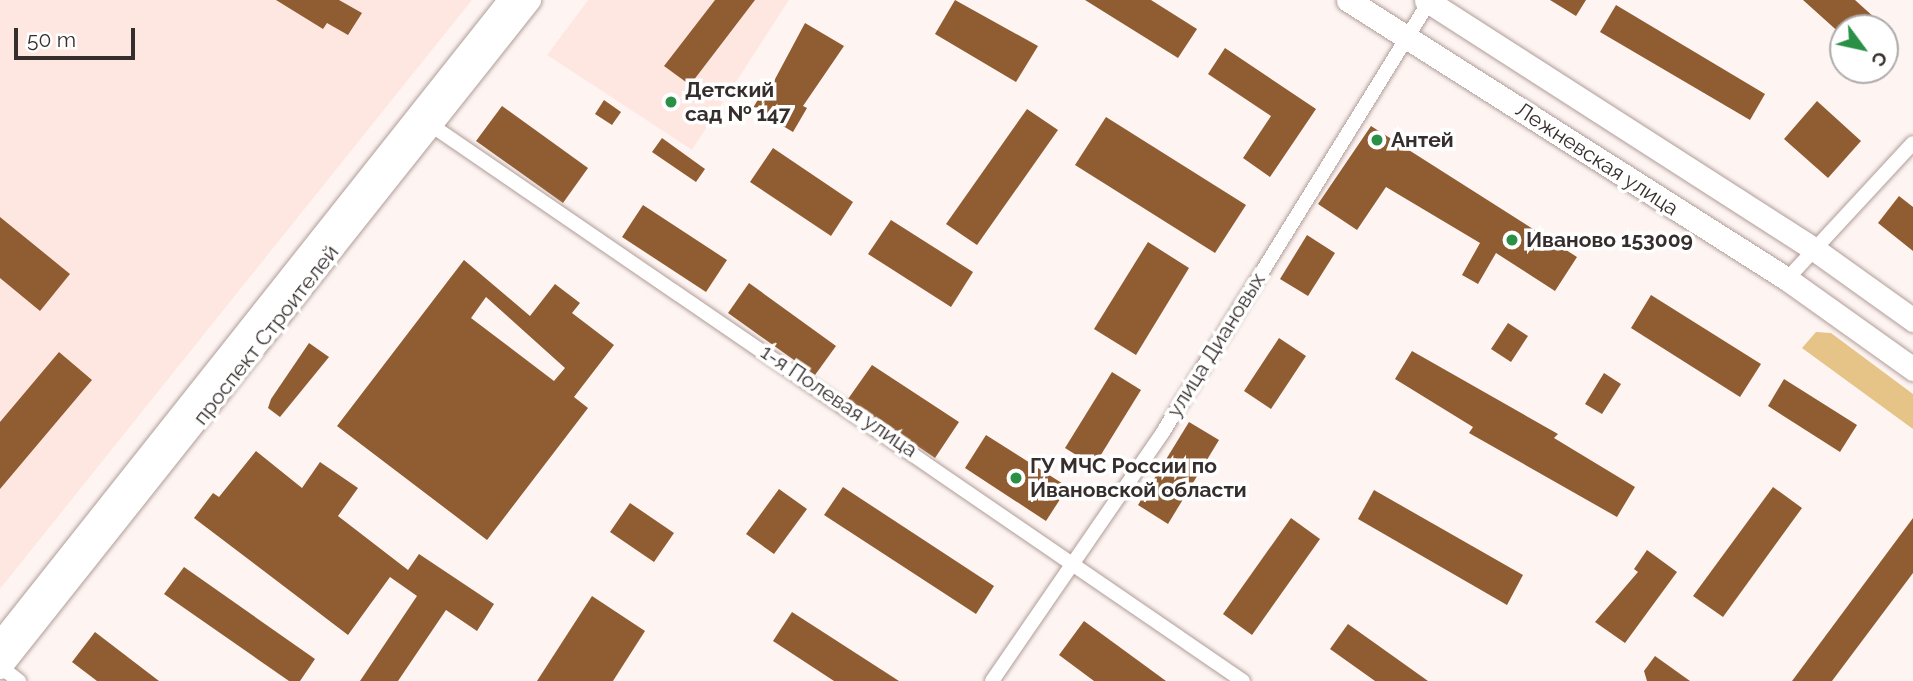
<!DOCTYPE html>
<html>
<head>
<meta charset="utf-8">
<style>
	body { margin:0 }
	#map { position:relative; width:1913px; height:681px; overflow:hidden; background:#fef5f3; font-family:Raleway,sans-serif }
	div>[style] { position:absolute }
	[style*='--x'] { left:calc(var(--x)*1px); top:calc(var(--y)*1px); width:calc(var(--w)*1px); rotate:calc(var(--a)*1deg) }
	.built>* { inset:0; background:#ffe7e1 }
	.green>* { inset:0; background:#e6c386 }
	.building>* { inset:0; background:#905c31 }
	.roads { filter:drop-shadow(0 0 2px #b09d98) drop-shadow(0 0 2px #b09d98) }
	.minor>* { height:14px; margin:-7px; padding:0 7px; transform-origin:7px; border-radius:7px; background:#fff }
	.primary>* { height:21px; margin:-10.5px; padding:0 10.5px; transform-origin:10.5px; border-radius:10.5px; background:#fff }
	.trunk>* { height:23px; margin:-11.5px; padding:0 11.5px; transform-origin:11.5px; border-radius:11.5px; background:#fff }
	.dots>* { width:19px; height:19px; translate:-50% -50%; box-sizing:border-box; border:4px solid #fff; border-radius:50% }
	span { translate:-50% -50%; white-space:nowrap; text-align:center; line-height:1.15; -webkit-text-stroke:7px #fff; paint-order:stroke }
	.poi-label { font-size:21px; color:#352e2c; font-weight:700 }
	.left { translate:0 -50%; text-align:left }
	.street-label { font-size:21px; color:#352e2c }
	.north { position:absolute; left:1829px; top:14px; width:70px; height:70px; box-sizing:border-box; background:#fff; border:2px solid #aeabab; border-radius:50%; rotate:123deg; font-size:19px; font-weight:700; line-height:28px; text-align:center; color:#352e2c }
	.north::after { content:''; display:block; margin:auto; width:24px; height:32px; background:#2a9046; clip-path:polygon(50% 0,100% 100%,50% 72%,0 100%) }
	.scale { position:absolute; left:14px; top:28px; width:121px; height:32px; box-sizing:border-box; border:4px solid #352e2c; border-top:0; padding-left:9px; font-size:21px; line-height:24px; white-space:nowrap; color:#352e2c; -webkit-text-stroke:5px #fff; paint-order:stroke }
</style>
</head>
<body>
<div id="map">
	<div class="built">
		<div style="clip-path:polygon(0 0,472px 0,0 589px)"></div>
		<div style="clip-path:polygon(588px 0,789px 0,692px 150px,547px 55px)"></div>
	</div>
	<div class="green">
		<div style="clip-path:polygon(1816px 332px,1831px 333px,1913px 394px,1913px 429px,1802px 348px)"></div>
	</div>
	<div class="building">
		<div style="clip-path:polygon(276px 0,339px 0,362px 13px,348px 35px,327px 23px,323px 29px)"></div>
		<div style="clip-path:polygon(715px 0,755px 0,690px 85px,664px 66px)"></div>
		<div style="clip-path:polygon(955px 0,1038px 46px,1016px 82px,935px 34px)"></div>
		<div style="clip-path:polygon(1085px 0,1151px 0,1197px 29px,1178px 58px)"></div>
		<div style="clip-path:polygon(1550px 0,1586px 0,1576px 16px)"></div>
		<div style="clip-path:polygon(1803px 0,1855px 0,1886px 28px,1843px 28px,1843px 36px)"></div>
		<div style="clip-path:polygon(1616px 5px,1765px 94px,1750px 120px,1600px 32px)"></div>
		<div style="clip-path:polygon(805px 23px,844px 46px,803px 106px,807px 108px,793px 132px,753px 108px,770px 79px,774px 81px)"></div>
		<div style="clip-path:polygon(1225px 48px,1316px 109px,1270px 177px,1243px 158px,1271px 116px,1208px 74px)"></div>
		<div style="clip-path:polygon(604px 100px,621px 112px,612px 125px,595px 114px)"></div>
		<div style="clip-path:polygon(1817px 101px,1861px 141px,1828px 178px,1784px 139px)"></div>
		<div style="clip-path:polygon(502px 106px,588px 168px,563px 203px,476px 141px)"></div>
		<div style="clip-path:polygon(1027px 109px,1058px 130px,977px 245px,946px 224px)"></div>
		<div style="clip-path:polygon(1106px 117px,1246px 205px,1215px 253px,1075px 165px)"></div>
		<div style="clip-path:polygon(1371px 126px,1577px 257px,1555px 291px,1496px 253px,1478px 284px,1462px 275px,1480px 243px,1386px 187px,1357px 230px,1318px 204px)"></div>
		<div style="clip-path:polygon(662px 138px,705px 169px,696px 182px,652px 152px)"></div>
		<div style="clip-path:polygon(773px 148px,853px 202px,831px 236px,750px 182px)"></div>
		<div style="clip-path:polygon(1899px 196px,1913px 207px,1913px 251px,1878px 223px)"></div>
		<div style="clip-path:polygon(643px 205px,727px 260px,706px 292px,622px 237px)"></div>
		<div style="clip-path:polygon(0 217px,70px 274px,40px 311px,0 278px)"></div>
		<div style="clip-path:polygon(891px 220px,973px 272px,951px 307px,868px 254px)"></div>
		<div style="clip-path:polygon(1307px 235px,1335px 253px,1308px 296px,1280px 279px)"></div>
		<div style="clip-path:polygon(1148px 242px,1189px 268px,1136px 355px,1094px 329px)"></div>
		<div style="clip-path:polygon(evenodd,464px 260px,530px 316px,555px 284px,580px 303px,572px 313px,614px 345px,574px 397px,588px 408px,487px 540px,337px 426px,464px 260px,486px 297px,565px 368px,554px 381px,471px 318px,486px 297px)"></div>
		<div style="clip-path:polygon(749px 283px,836px 346px,815px 375px,728px 313px)"></div>
		<div style="clip-path:polygon(1651px 295px,1761px 364px,1740px 397px,1631px 328px)"></div>
		<div style="clip-path:polygon(1508px 323px,1528px 336px,1511px 362px,1491px 349px)"></div>
		<div style="clip-path:polygon(1279px 338px,1306px 356px,1271px 409px,1244px 391px)"></div>
		<div style="clip-path:polygon(309px 343px,329px 357px,280px 417px,268px 408px,271px 399px)"></div>
		<div style="clip-path:polygon(1412px 351px,1558px 434px,1554px 438px,1635px 487px,1617px 517px,1469px 433px,1473px 427px,1395px 379px)"></div>
		<div style="clip-path:polygon(59px 352px,92px 380px,0 489px,0 422px)"></div>
		<div style="clip-path:polygon(872px 365px,959px 422px,935px 458px,848px 399px)"></div>
		<div style="clip-path:polygon(1112px 372px,1141px 390px,1094px 466px,1065px 448px)"></div>
		<div style="clip-path:polygon(1604px 373px,1621px 384px,1602px 414px,1585px 404px)"></div>
		<div style="clip-path:polygon(1784px 379px,1857px 425px,1840px 452px,1768px 406px)"></div>
		<div style="clip-path:polygon(1189px 422px,1219px 440px,1168px 524px,1138px 505px)"></div>
		<div style="clip-path:polygon(986px 435px,1068px 487px,1046px 521px,965px 468px)"></div>
		<div style="clip-path:polygon(256px 451px,302px 488px,320px 462px,358px 488px,338px 516px,408px 570px,419px 554px,494px 604px,477px 631px,446px 610px,398px 681px,360px 681px,417px 596px,390px 577px,348px 635px,194px 518px,213px 493px,219px 497px)"></div>
		<div style="clip-path:polygon(843px 487px,994px 586px,976px 614px,824px 515px)"></div>
		<div style="clip-path:polygon(1773px 487px,1802px 508px,1723px 617px,1693px 596px)"></div>
		<div style="clip-path:polygon(779px 489px,807px 509px,774px 554px,746px 534px)"></div>
		<div style="clip-path:polygon(1374px 490px,1523px 575px,1507px 605px,1358px 519px)"></div>
		<div style="clip-path:polygon(630px 503px,674px 533px,654px 562px,610px 532px)"></div>
		<div style="clip-path:polygon(1291px 518px,1320px 539px,1252px 635px,1223px 614px)"></div>
		<div style="clip-path:polygon(1913px 518px,1913px 573px,1832px 681px,1792px 681px)"></div>
		<div style="clip-path:polygon(1647px 550px,1677px 572px,1625px 643px,1595px 622px,1638px 572px,1634px 569px)"></div>
		<div style="clip-path:polygon(184px 567px,315px 659px,300px 681px,289px 681px,164px 594px)"></div>
		<div style="clip-path:polygon(592px 596px,645px 631px,613px 681px,537px 681px)"></div>
		<div style="clip-path:polygon(792px 612px,899px 681px,834px 681px,773px 641px)"></div>
		<div style="clip-path:polygon(1084px 621px,1166px 681px,1094px 681px,1059px 655px)"></div>
		<div style="clip-path:polygon(1348px 624px,1428px 681px,1375px 681px,1330px 649px)"></div>
		<div style="clip-path:polygon(95px 632px,159px 681px,97px 681px,72px 662px)"></div>
		<div style="clip-path:polygon(1655px 656px,1690px 681px,1647px 681px,1644px 671px)"></div>
	</div>
	<div class="roads">
		<div class="minor">
			<div style="--x:431;--y:125;--w:984;--a:34.4"></div>
			<div style="--x:1787;--y:279;--w:185;--a:-47.2"></div>
			<div style="--x:1;--y:667;--w:23;--a:38"></div>
			<div style="--x:992;--y:681;--w:302;--a:-55.5"></div>
			<div style="--x:1163;--y:432;--w:506;--a:-58.26"></div>
		</div>
		<div class="primary">
			<div style="--x:0;--y:641;--w:818;--a:-51.6"></div>
			<div style="--x:0;--y:668;--w:853;--a:-51.57"></div>
		</div>
		<div class="trunk">
			<div style="--x:1348;--y:0;--w:520;--a:32.44"></div>
			<div style="--x:1787;--y:279;--w:155;--a:35.5"></div>
			<div style="--x:1426;--y:0;--w:461;--a:32.7"></div>
			<div style="--x:1814;--y:249;--w:122;--a:35.6"></div>
		</div>
	</div>
	<div class="dots">
		<div style="left:671px;top:102px;background:#2a9046"></div>
		<div style="left:1377px;top:140px;background:#2a9046"></div>
		<div style="left:1512px;top:240px;background:#2a9046"></div>
		<div style="left:1016px;top:478px;background:#2a9046"></div>
	</div>
	<div class="poi-label">
		<span class="left" style="left:685px;top:102px">Детский<br>сад № 147</span>
		<span class="left" style="left:1391px;top:140px">Антей</span>
		<span class="left" style="left:1526px;top:240px">Иваново 153009</span>
		<span class="left" style="left:1030px;top:478px">ГУ МЧС России по<br>Ивановской области</span>
	</div>
	<div class="street-label">
		<span style="left:1597px;top:159px;rotate:33deg">Лежневская улица</span>
		<span style="left:266px;top:335px;rotate:-52deg">проспект Строителей</span>
		<span style="left:1216px;top:345px;rotate:-58deg">улица Диановых</span>
		<span style="left:839px;top:401px;rotate:34deg">1-я Полевая улица</span>
	</div>
	<div class="north">С</div>
	<div class="scale">50 m</div>
</div>
</body>
</html>
